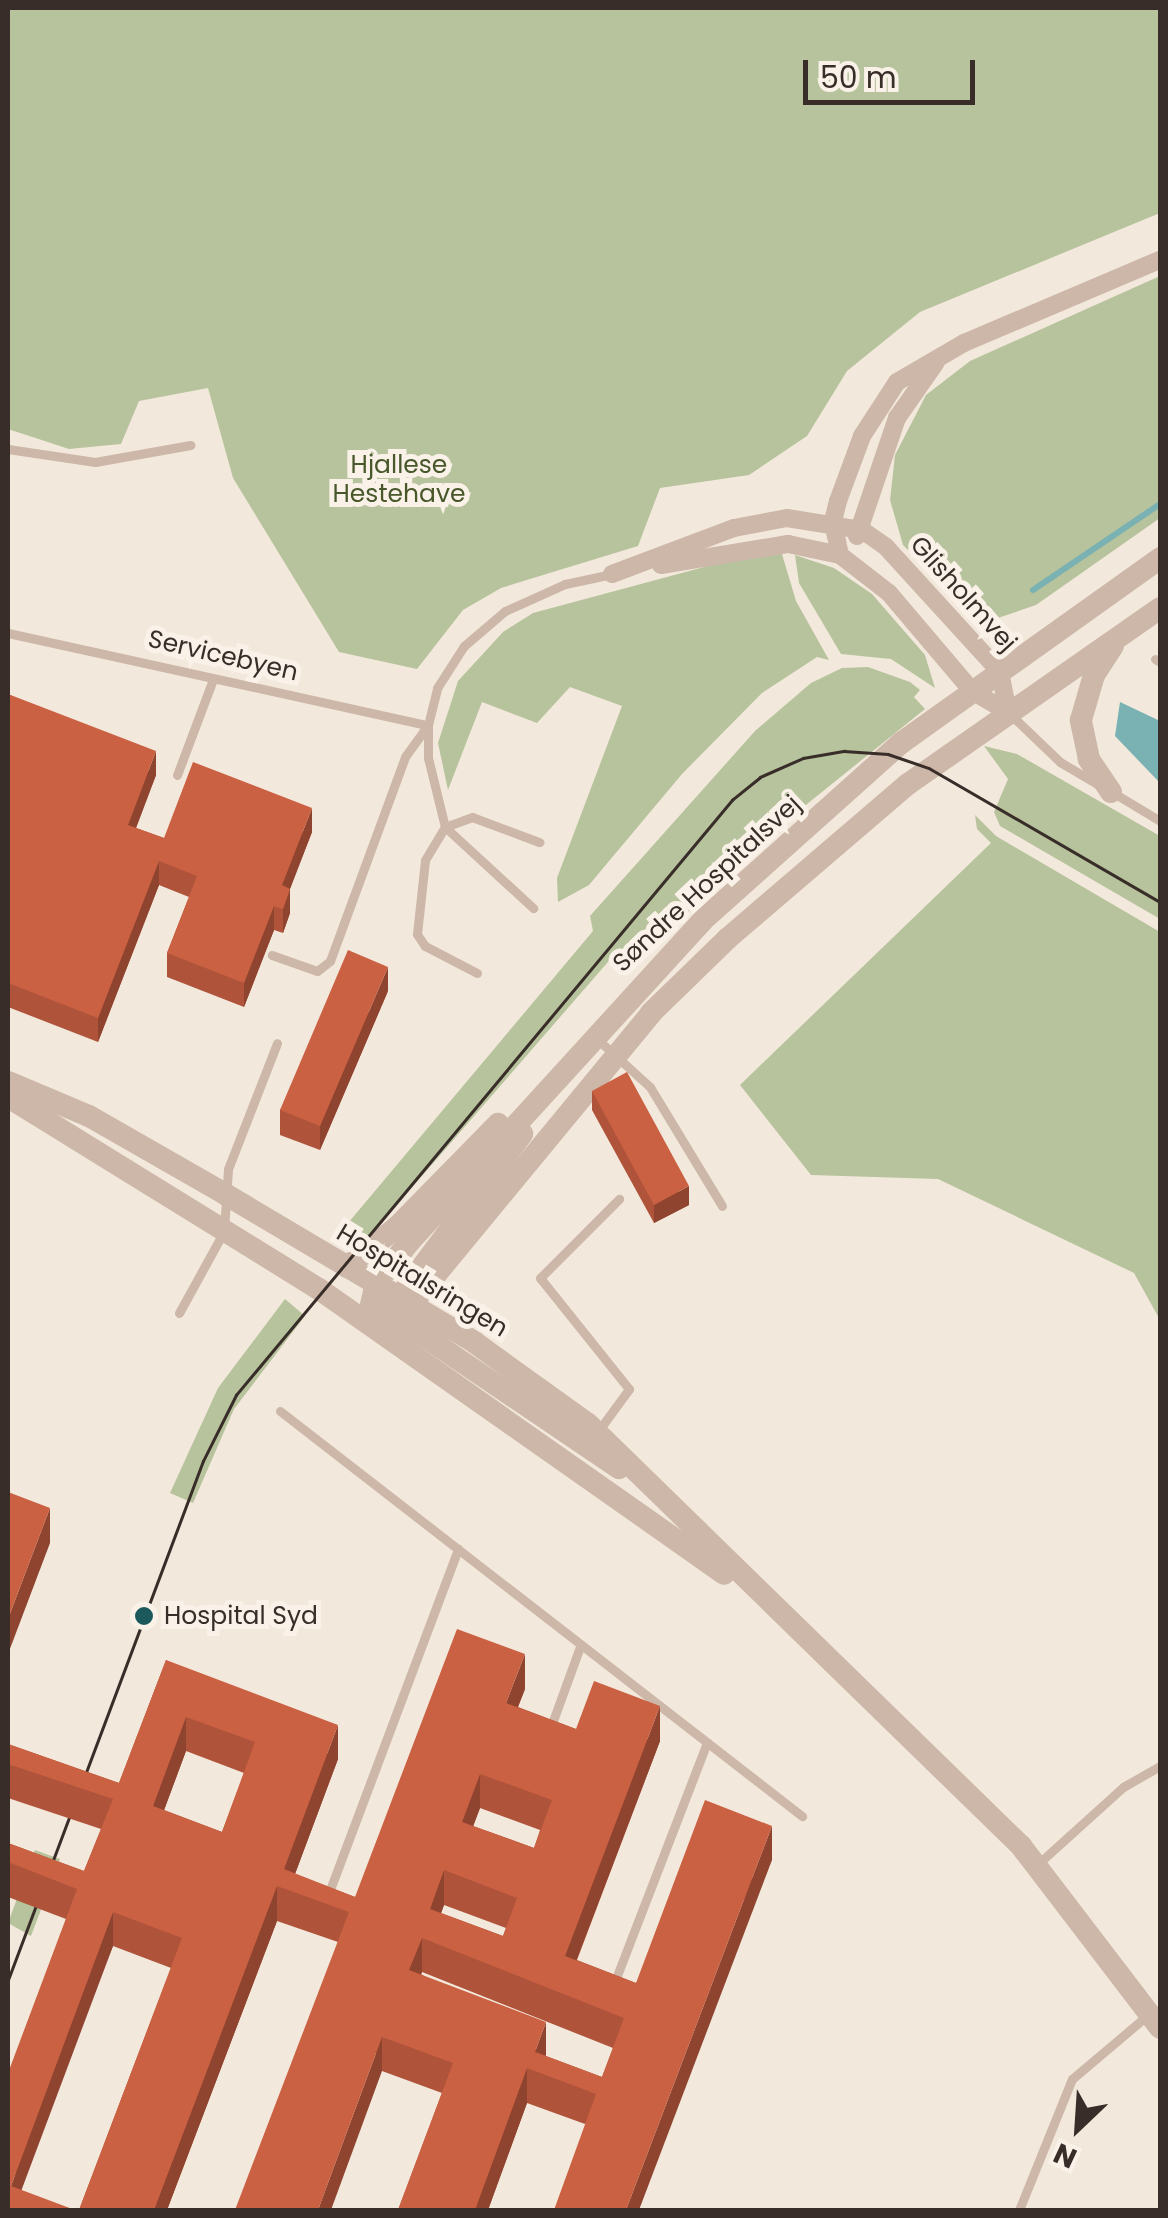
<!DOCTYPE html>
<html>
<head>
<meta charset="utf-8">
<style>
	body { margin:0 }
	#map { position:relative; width:1168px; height:2218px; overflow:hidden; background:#f3e8dc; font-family:Poppins,sans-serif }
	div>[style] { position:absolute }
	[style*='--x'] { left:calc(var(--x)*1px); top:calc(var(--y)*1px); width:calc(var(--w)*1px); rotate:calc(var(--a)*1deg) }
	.green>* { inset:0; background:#b7c39c }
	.water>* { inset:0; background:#7ab1b2 }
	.stream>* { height:6px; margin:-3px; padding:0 3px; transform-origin:3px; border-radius:3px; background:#7ab1b2 }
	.service>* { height:9px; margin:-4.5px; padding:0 4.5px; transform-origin:4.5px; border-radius:4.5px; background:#ccb7a8 }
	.minor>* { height:18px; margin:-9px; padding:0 9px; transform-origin:9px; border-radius:9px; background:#ccb7a8 }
	.tertiary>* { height:22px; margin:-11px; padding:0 11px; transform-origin:11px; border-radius:11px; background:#ccb7a8 }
	.tram>* { height:2.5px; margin:-1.25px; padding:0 1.25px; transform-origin:1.25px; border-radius:1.25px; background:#382d28 }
	.wall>* { inset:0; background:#af533a }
	.shaded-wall>* { inset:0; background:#8e442f }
	.building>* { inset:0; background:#cb6143 }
	.dots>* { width:28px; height:28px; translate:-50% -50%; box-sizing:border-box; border:5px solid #faf2e9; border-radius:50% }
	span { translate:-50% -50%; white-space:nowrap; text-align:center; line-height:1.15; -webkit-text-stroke:10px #faf2e9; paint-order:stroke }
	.park-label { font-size:25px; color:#48582b }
	.street-label { font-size:25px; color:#382d28 }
	.poi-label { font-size:25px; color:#382d28 }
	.left { translate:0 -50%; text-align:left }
	.frame { position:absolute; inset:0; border:10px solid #382d28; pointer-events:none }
	.north { position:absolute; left:1028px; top:2078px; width:100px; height:100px; -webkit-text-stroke:8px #faf2e9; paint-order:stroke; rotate:205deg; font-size:28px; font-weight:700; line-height:40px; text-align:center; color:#382d28 }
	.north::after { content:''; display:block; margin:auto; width:35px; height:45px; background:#382d28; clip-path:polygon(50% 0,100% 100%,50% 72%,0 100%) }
	.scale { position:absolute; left:803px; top:60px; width:172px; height:45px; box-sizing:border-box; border:5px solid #382d28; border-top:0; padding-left:12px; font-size:30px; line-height:35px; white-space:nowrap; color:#382d28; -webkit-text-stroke:8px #faf2e9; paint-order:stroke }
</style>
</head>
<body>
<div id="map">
	<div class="green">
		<div style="clip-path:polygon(8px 8px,1160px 8px,1160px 213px,920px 312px,847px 371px,807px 436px,749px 475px,660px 488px,638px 546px,501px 588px,463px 610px,417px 669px,339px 652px,233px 478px,208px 388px,139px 401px,121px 444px,69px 449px,8px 429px)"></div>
		<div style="clip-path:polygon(1160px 276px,1160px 518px,1036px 605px,998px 618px,977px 618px,903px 545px,890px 500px,895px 455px,926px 395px,970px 361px)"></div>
		<div style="clip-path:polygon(782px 554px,796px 601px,829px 660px,817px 657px,762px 693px,682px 774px,589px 885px,558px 902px,557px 878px,622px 706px,570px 687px,537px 723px,482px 702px,448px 790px,438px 743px,458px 681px,503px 632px,533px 613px,745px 556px)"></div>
		<div style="clip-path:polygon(795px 555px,834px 568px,872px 594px,925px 655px,935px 688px,891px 659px,841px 654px,799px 583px)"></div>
		<div style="clip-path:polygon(868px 667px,910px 682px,920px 690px,914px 697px,925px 709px,781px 825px,634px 963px,614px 955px,368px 1238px,351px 1245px,333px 1241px,593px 931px,590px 916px,755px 731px,811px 683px,842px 668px)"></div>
		<div style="clip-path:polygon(984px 746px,1017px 754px,1160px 836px,1160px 919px,1000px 826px,994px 812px,1008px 779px)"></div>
		<div style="clip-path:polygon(975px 815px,996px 836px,1160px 932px,1160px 1320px,1134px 1273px,938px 1179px,811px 1175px,740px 1085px,991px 843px,977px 829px)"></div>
		<div style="clip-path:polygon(285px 1299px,305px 1316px,234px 1409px,193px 1503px,170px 1493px,218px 1388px)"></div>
		<div style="clip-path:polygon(35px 1850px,60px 1859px,31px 1936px,8px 1923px)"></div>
	</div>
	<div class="water">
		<div style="clip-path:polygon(1120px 702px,1160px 721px,1160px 783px,1115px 736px)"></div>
	</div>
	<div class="stream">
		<div style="--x:1033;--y:590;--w:153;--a:-34.1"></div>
	</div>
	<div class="service">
		<div style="--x:8;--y:449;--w:88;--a:8.5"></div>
		<div style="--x:95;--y:462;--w:97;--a:-10.1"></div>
		<div style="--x:8;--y:633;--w:430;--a:12.4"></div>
		<div style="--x:428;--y:725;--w:39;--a:126"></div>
		<div style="--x:405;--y:757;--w:217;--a:110.2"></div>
		<div style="--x:330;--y:961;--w:16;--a:142"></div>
		<div style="--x:317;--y:971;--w:48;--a:-160.4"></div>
		<div style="--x:1155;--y:659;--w:6;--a:31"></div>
		<div style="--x:1010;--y:714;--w:69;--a:43.8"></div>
		<div style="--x:1060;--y:762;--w:45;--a:30.5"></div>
		<div style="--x:177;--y:775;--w:103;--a:-69.4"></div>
		<div style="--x:1112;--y:792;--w:56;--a:31.1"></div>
		<div style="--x:445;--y:827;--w:71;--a:-103.8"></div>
		<div style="--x:428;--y:758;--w:33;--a:-90"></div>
		<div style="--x:428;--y:725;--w:38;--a:-76"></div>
		<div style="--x:437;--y:688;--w:50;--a:-57.3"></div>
		<div style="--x:464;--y:646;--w:54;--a:-40.5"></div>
		<div style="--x:505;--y:611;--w:66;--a:-24.2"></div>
		<div style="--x:565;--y:584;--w:48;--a:-12"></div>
		<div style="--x:445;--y:827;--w:120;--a:42.6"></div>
		<div style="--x:477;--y:973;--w:59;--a:-152.6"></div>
		<div style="--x:425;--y:946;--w:14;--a:-124"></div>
		<div style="--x:417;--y:934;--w:74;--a:-83.8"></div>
		<div style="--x:425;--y:860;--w:39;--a:-59"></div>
		<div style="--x:445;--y:827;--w:29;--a:-20"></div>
		<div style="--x:472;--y:817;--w:72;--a:20.5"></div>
		<div style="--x:596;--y:1038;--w:73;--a:42.2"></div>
		<div style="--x:650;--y:1087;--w:139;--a:58.8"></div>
		<div style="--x:179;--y:1313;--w:94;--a:-61.2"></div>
		<div style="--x:224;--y:1231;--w:62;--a:-86.3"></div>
		<div style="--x:228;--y:1169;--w:135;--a:-68.7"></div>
		<div style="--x:280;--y:1411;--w:661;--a:37.81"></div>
		<div style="--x:599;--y:1430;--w:51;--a:-53.8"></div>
		<div style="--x:629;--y:1389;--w:142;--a:-128.7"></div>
		<div style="--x:540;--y:1278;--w:112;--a:-45"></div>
		<div style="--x:550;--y:1729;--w:90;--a:-70"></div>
		<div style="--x:1039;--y:1863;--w:113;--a:-42.1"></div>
		<div style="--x:1123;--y:1787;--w:43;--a:-29.6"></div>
		<div style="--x:328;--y:1895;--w:370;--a:-69.4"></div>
		<div style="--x:613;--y:1986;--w:261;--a:-68.9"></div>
		<div style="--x:1019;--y:2210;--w:141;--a:-68"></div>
		<div style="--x:1072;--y:2079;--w:101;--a:-40.2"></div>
	</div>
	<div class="minor">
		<div style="--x:857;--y:536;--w:125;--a:-71.3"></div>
		<div style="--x:897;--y:418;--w:68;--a:-55.1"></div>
		<div style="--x:840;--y:555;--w:35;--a:-102"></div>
		<div style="--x:833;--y:521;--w:21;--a:-76"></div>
		<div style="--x:838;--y:501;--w:69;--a:-69.7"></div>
		<div style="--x:862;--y:436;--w:64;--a:-57.1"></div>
		<div style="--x:897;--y:382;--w:78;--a:-30.2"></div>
		<div style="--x:964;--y:343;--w:213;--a:-23"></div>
		<div style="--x:661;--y:565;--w:129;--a:-9.4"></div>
		<div style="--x:788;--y:544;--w:53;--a:11.9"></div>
		<div style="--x:840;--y:555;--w:62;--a:37.8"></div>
		<div style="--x:889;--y:593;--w:128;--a:49.7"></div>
		<div style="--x:972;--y:691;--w:42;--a:30.3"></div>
		<div style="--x:612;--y:574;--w:130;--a:-20.7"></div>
		<div style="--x:734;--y:528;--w:54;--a:-10.7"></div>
		<div style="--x:787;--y:518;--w:76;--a:9.1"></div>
		<div style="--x:862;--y:530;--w:29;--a:35"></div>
		<div style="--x:886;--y:547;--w:169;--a:47.6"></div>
		<div style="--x:1000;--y:672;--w:41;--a:78.7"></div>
	</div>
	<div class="tertiary">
		<div style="--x:1111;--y:792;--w:40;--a:-124"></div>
		<div style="--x:1089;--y:759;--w:40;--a:-102"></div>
		<div style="--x:1081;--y:720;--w:47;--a:-73.9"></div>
		<div style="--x:1094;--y:675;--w:35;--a:-57"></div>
		<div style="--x:8;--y:1082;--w:88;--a:22.8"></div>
		<div style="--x:89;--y:1116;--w:157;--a:29.8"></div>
		<div style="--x:225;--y:1194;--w:290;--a:30.7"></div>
		<div style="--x:474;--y:1342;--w:140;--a:35.7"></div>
		<div style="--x:588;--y:1424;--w:605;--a:44.26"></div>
		<div style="--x:1021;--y:1846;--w:229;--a:52.6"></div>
		<div style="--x:8;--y:1097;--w:365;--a:31.7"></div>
		<div style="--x:319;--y:1289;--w:495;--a:35.1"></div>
		<div style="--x:347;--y:1267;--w:65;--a:-38.8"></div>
		<div style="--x:398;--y:1226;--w:143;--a:-45.6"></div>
		<div style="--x:391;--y:1308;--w:218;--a:-53"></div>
		<div style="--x:385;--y:1319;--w:28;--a:18"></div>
		<div style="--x:412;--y:1328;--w:250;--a:34.1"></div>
		<div style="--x:367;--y:1322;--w:40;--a:-77"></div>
		<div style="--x:376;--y:1283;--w:55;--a:-50.9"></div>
		<div style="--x:411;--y:1240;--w:433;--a:-47.6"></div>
		<div style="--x:703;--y:920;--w:266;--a:-41.8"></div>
		<div style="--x:901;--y:743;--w:318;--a:-35.5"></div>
		<div style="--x:386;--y:1335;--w:417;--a:-50.5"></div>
		<div style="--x:651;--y:1013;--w:106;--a:-44.2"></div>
		<div style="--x:727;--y:939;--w:238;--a:-40.6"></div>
		<div style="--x:908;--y:784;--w:307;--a:-34.9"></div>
	</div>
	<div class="tram">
		<div style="--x:8;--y:1980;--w:554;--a:-69.41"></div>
		<div style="--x:203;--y:1461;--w:74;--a:-63.4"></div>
		<div style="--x:236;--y:1395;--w:775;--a:-50.18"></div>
		<div style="--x:732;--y:800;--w:36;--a:-39"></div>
		<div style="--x:760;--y:777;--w:47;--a:-23.8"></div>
		<div style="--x:803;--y:758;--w:42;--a:-9.7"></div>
		<div style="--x:844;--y:751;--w:44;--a:3.9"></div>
		<div style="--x:888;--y:754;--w:43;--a:18.9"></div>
		<div style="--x:929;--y:768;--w:267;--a:30.1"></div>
	</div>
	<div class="wall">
		<div style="clip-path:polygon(8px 694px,156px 775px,136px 828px,164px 838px,312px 832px,290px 888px,290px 913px,283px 933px,274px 930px,244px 1007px,167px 977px,167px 953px,189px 897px,159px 885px,98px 1042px,8px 1007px)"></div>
		<div style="clip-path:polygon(388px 991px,320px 1150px,280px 1135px,280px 1110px)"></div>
		<div style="clip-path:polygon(592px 1091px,689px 1205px,654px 1223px,592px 1110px)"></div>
		<div style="clip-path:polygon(evenodd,166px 1660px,338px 1759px,295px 1874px,355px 1897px,525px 1689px,518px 1707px,576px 1729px,660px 1741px,577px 1960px,636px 1983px,772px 1860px,585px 2124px,527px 2103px,488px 2210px,398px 2210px,442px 2093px,382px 2071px,338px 1942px,277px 1921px,167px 2210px,79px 2210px,171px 1968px,113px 1946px,8px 2210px,66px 1919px,8px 1897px,8px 1843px,84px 1871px,101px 1829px,8px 1798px,8px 1744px,119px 1783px,166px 1660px,186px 1751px,244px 1773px,222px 1832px,164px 1810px,186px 1751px,166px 1660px,480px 1808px,540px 1830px,534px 1848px,473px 1826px,480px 1808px,166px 1660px,444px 1905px,506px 1928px,503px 1936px,441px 1913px,444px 1905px,166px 1660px,422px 1972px,613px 2048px,602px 2077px,546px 2056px,421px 1974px,422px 1972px)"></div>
	</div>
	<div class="shaded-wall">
		<div style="clip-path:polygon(156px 751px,156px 775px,128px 849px,128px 825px)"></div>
		<div style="clip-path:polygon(312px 808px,312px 832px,282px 910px,282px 885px)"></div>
		<div style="clip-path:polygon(159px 861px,159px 885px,98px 1042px,98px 1018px)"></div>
		<div style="clip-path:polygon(290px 889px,290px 913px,283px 933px,283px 909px)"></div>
		<div style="clip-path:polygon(274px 906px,274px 930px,244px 1007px,244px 983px)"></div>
		<div style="clip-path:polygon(388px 967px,388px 991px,320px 1150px,320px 1126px)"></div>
		<div style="clip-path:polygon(689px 1186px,689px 1205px,654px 1223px,654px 1205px)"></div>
		<div style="clip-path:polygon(50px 1508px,50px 1543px,8px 1654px,8px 1619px)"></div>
		<div style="clip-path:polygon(525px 1654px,525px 1689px,506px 1737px,506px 1703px)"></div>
		<div style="clip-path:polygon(660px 1706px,660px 1741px,565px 1990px,565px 1956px)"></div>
		<div style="clip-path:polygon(186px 1717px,186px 1751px,153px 1840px,153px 1806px)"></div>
		<div style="clip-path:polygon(338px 1725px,338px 1759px,289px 1890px,284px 1869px)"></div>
		<div style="clip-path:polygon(480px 1774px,480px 1808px,462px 1856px,462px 1822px)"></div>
		<div style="clip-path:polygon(772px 1826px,772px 1860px,639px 2210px,626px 2210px)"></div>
		<div style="clip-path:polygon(444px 1870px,444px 1905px,430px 1943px,430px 1909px)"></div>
		<div style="clip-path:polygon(277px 1886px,277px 1921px,167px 2210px,154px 2210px)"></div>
		<div style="clip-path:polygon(113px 1912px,113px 1946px,14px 2210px,11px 2186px)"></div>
		<div style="clip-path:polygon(422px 1938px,422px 1972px,409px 2004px,409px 1970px)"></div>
		<div style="clip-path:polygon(546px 2022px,546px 2056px,535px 2052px)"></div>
		<div style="clip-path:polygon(382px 2037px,382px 2071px,331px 2210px,318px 2210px)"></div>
		<div style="clip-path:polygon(527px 2068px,527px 2103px,488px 2210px,475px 2210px)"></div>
	</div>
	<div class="building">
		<div style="clip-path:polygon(8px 694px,156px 751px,128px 825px,164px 838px,193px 762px,312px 808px,282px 885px,290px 889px,283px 909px,274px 906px,244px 983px,167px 953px,197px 876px,159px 861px,98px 1018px,8px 983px)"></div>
		<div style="clip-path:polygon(348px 950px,388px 967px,320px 1126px,280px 1110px)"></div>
		<div style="clip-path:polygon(627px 1072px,689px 1186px,654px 1205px,592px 1091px)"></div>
		<div style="clip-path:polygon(8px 1492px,50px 1508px,8px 1619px)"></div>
		<div style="clip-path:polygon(evenodd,457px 1629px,525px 1654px,506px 1703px,576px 1729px,594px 1681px,660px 1706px,565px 1956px,636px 1983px,705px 1800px,772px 1826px,626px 2210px,554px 2210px,596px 2094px,527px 2068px,475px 2210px,398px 2210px,453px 2063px,382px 2037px,318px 2210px,235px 2210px,349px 1912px,277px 1886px,154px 2210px,79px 2210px,182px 1938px,113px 1912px,11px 2186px,75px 2210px,8px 2210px,8px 2073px,77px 1889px,8px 1862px,8px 1843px,84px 1871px,113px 1799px,8px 1764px,8px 1744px,119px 1783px,166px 1660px,338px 1725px,284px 1869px,355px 1897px,457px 1629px,186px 1717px,255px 1742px,222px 1832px,153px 1806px,186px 1717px,457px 1629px,480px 1774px,552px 1800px,534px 1848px,462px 1822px,480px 1774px,457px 1629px,444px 1870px,517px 1898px,503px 1936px,430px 1909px,444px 1870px,457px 1629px,422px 1938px,624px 2018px,602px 2077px,535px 2052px,546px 2022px,409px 1970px,422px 1938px)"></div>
	</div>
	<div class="dots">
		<div style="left:144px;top:1616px;background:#1c595c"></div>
	</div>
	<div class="park-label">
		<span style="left:399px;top:480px">Hjallese<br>Hestehave</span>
	</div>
	<div class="street-label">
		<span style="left:963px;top:594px;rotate:48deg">Glisholmvej</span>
		<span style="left:223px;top:656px;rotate:13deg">Servicebyen</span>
		<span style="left:707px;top:884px;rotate:-43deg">Søndre Hospitalsvej</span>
		<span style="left:422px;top:1281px;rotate:31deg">Hospitalsringen</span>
	</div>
	<div class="poi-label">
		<span class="left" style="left:164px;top:1616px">Hospital Syd</span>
	</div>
	<div class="frame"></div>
	<div class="north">N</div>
	<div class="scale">50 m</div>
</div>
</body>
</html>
